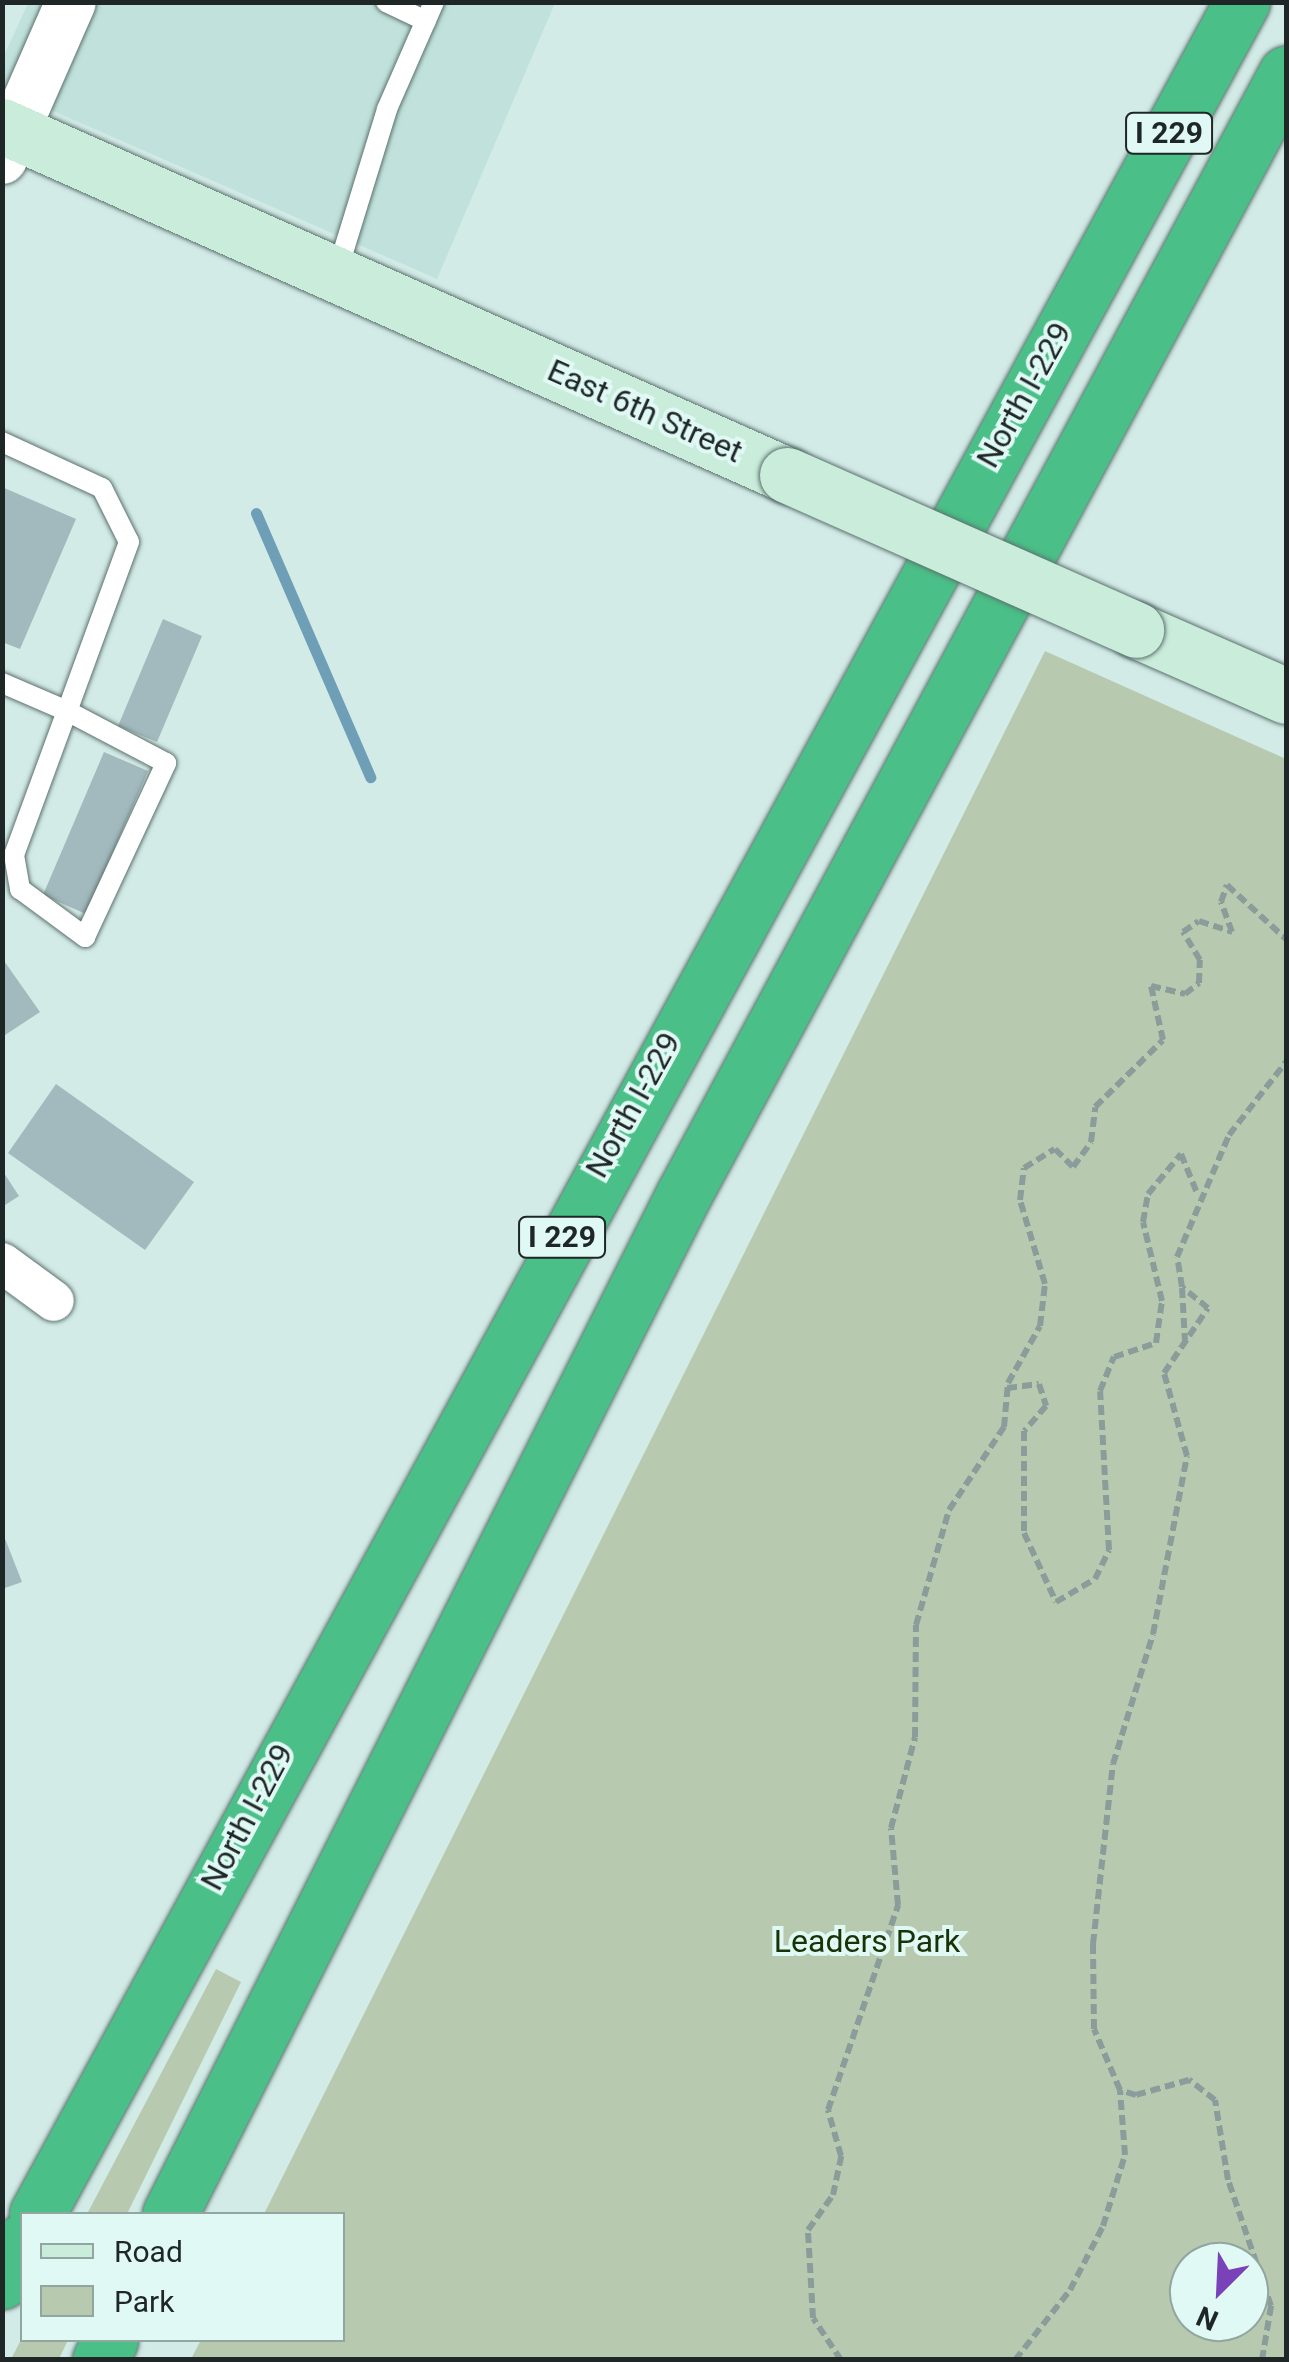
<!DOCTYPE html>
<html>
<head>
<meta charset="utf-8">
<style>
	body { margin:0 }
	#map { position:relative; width:1289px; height:2362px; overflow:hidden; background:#d3ebe7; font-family:Roboto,sans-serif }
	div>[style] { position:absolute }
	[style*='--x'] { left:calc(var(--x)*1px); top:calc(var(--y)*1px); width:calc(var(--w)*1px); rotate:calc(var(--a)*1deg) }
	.built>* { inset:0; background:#c1e2dc }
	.green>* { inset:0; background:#b7caaf }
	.stream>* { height:11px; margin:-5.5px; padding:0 5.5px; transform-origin:5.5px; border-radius:5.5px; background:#6e9fb7 }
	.building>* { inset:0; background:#a2b9bd }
	.path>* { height:6px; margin-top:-3px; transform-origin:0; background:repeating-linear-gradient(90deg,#8b9d9a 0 10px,transparent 0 15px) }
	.roads { filter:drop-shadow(0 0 2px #5c716d) drop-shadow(0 0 2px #5c716d) }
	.service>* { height:20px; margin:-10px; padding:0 10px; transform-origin:10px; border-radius:10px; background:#fff }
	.minor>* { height:40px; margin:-20px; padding:0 20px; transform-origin:20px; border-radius:20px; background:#fff }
	.tertiary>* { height:50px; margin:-25px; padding:0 25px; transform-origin:25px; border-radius:25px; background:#fff }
	.secondary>* { height:55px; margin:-27.5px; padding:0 27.5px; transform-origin:27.5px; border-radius:27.5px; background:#c9ecdb }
	.motorway>* { height:55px; margin:-27.5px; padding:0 27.5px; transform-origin:27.5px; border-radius:27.5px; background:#4abf87 }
	.bridges { filter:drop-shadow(0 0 2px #5c716d) drop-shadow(0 0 2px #5c716d) }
	.secondary-bridge>* { height:55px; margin:-27.5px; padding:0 27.5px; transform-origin:27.5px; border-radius:27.5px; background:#c9ecdb }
	span { translate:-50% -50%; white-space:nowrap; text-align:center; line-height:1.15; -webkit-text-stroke:8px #e0f9f4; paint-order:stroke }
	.shield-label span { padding:2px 8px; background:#e0f9f4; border:2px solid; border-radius:8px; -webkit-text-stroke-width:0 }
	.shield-label { font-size:30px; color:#1e2725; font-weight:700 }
	.street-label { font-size:32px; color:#1e2725 }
	.park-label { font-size:32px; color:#193307 }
	.frame { position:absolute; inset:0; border:5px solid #1e2725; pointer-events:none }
	.legend { position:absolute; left:20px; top:2212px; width:325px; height:130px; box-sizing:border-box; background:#e0f9f4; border:2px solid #92a5a1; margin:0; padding:12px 18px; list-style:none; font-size:30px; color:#1e2725 }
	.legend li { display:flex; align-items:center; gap:20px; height:50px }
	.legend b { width:50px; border:2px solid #92a5a1 }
	.north { position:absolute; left:1169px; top:2242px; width:100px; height:100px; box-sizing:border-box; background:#e0f9f4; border:2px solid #92a5a1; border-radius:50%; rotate:204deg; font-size:28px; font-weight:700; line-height:40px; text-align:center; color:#1e2725 }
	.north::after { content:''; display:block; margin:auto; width:35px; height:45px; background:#7a42b9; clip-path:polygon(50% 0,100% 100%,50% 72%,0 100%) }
</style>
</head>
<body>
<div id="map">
	<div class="built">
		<div style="clip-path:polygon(28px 3px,555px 3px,437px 279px,3px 89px,3px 58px)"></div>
	</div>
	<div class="green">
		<div style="clip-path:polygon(evenodd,1045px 651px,1286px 759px,1286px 2359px,191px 2359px,201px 2340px,342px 2340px,342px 2214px,264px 2214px,1045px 651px,1189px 2262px,1249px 2262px,1249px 2322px,1189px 2322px,1189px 2262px)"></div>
		<div style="clip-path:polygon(216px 1969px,241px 1982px,127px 2214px,87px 2214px)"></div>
		<div style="clip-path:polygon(22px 2338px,22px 2340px,68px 2340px,59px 2359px,11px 2359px)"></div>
	</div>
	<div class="stream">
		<div style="--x:256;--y:513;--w:288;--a:66.6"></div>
	</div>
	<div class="building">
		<div style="clip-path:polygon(2px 487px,76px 519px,20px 649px,2px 642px)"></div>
		<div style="clip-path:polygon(163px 619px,202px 636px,157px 742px,118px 726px)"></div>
		<div style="clip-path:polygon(104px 752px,148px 771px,86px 914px,43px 895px)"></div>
		<div style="clip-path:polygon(2px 958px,40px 1012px,2px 1037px)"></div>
		<div style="clip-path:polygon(56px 1084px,194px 1182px,145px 1250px,8px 1153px)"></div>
		<div style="clip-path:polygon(2px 1170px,19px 1196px,2px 1207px)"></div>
		<div style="clip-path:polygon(2px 1531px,22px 1582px,2px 1589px)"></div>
	</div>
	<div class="path">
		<div style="--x:1182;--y:1288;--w:53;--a:86.8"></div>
		<div style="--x:1007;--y:1388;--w:32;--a:-7"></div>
		<div style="--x:1039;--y:1384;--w:23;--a:72"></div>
		<div style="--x:1046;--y:1406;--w:33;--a:131"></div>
		<div style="--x:1024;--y:1431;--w:102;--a:90"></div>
		<div style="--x:1024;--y:1533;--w:76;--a:65.1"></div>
		<div style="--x:1056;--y:1602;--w:45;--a:-30.5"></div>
		<div style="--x:1095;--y:1579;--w:32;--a:-64"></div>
		<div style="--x:1109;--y:1550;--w:159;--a:-93.2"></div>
		<div style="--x:1100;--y:1391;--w:37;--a:-68"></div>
		<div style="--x:1114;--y:1357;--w:44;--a:-18.4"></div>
		<div style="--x:1156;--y:1343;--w:42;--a:-81.9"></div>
		<div style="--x:1162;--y:1301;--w:81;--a:-103.5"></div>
		<div style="--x:1143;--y:1222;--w:28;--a:-80"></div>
		<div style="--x:1148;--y:1194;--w:52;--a:-50.5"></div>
		<div style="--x:1181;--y:1154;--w:42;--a:67.7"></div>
		<div style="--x:841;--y:2360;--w:50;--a:-123.7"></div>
		<div style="--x:813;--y:2318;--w:88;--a:-93.3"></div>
		<div style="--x:808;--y:2230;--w:43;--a:-54.5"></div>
		<div style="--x:833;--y:2195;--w:40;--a:-78"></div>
		<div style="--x:841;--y:2156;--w:48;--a:-105.8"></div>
		<div style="--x:828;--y:2110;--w:217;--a:-71.1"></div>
		<div style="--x:898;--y:1905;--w:77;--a:-95.2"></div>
		<div style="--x:891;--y:1828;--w:94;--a:-75.2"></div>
		<div style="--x:915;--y:1737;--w:112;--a:-89.5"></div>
		<div style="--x:916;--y:1625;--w:120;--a:-74"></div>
		<div style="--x:949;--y:1510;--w:100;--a:-56.5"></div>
		<div style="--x:1004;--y:1427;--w:44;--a:-84.8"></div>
		<div style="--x:1008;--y:1383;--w:65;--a:-60.7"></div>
		<div style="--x:1040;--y:1326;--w:42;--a:-83.2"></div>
		<div style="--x:1045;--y:1284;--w:88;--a:-106.6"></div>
		<div style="--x:1020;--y:1200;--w:32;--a:-83"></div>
		<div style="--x:1024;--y:1168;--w:36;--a:-32"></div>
		<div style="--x:1055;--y:1149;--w:25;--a:45"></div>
		<div style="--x:1073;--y:1167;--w:31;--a:-54"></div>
		<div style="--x:1091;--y:1142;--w:35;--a:-83"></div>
		<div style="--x:1095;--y:1107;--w:95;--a:-44.6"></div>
		<div style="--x:1163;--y:1040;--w:55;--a:-102.5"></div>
		<div style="--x:1151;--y:986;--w:35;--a:13"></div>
		<div style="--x:1185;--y:994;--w:18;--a:-38"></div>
		<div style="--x:1199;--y:983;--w:23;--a:-88"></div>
		<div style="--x:1200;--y:960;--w:33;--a:-121"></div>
		<div style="--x:1183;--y:932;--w:19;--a:-35"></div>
		<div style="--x:1199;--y:921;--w:35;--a:18"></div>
		<div style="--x:1232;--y:932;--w:32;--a:-110"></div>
		<div style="--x:1221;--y:902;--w:18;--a:-71"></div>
		<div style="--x:1227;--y:885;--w:80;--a:42.5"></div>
		<div style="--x:1015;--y:2360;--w:89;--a:-51.8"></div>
		<div style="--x:1070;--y:2290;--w:72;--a:-62.7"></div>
		<div style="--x:1103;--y:2226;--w:74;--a:-72.8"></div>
		<div style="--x:1125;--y:2155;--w:65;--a:-94.4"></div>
		<div style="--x:1262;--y:2360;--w:55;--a:-80.5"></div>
		<div style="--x:1271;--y:2306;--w:133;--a:-108.8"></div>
		<div style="--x:1228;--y:2180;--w:81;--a:-99.2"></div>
		<div style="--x:1215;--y:2100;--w:33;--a:-142"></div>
		<div style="--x:1189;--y:2080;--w:55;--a:164.2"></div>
		<div style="--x:1136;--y:2095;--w:17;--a:-163"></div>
		<div style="--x:1120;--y:2090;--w:66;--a:-113.1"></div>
		<div style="--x:1094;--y:2029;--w:85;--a:-90.7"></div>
		<div style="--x:1093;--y:1944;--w:181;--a:-83.7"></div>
		<div style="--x:1113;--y:1764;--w:136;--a:-72.9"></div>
		<div style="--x:1153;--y:1634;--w:181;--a:-79.2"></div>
		<div style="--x:1187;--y:1456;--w:86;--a:-105.5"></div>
		<div style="--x:1164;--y:1373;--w:78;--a:-55.9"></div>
		<div style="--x:1208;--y:1308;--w:33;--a:-141"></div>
		<div style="--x:1182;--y:1287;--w:30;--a:-99"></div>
		<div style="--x:1177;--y:1257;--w:133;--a:-66.9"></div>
		<div style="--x:1229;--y:1135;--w:93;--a:-52"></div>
	</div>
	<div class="roads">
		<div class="service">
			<div style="--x:386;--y:2;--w:44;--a:25.4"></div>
			<div style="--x:337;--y:272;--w:170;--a:-72.9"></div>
			<div style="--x:387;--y:109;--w:117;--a:-66.3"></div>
			<div style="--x:2;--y:442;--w:110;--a:24.7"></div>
			<div style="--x:102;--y:488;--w:60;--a:63.4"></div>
			<div style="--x:129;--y:542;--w:180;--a:110.1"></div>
			<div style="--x:67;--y:711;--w:153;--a:110.2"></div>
			<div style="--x:14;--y:855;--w:35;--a:80"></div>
			<div style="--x:20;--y:889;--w:81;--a:36.4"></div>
			<div style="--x:85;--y:937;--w:192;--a:-65"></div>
			<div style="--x:166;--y:763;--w:112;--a:-152.3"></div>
			<div style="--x:67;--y:711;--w:71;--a:-156.7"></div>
		</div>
		<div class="minor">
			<div style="--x:2;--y:1263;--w:64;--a:36.2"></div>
		</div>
		<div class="tertiary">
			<div style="--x:2;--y:159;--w:171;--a:-66.3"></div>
		</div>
		<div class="secondary">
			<div style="--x:2;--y:126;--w:859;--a:23.97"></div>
			<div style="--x:1136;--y:630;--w:164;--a:23.7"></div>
		</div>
		<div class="motorway">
			<div style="--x:37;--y:2214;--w:2519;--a:-61.42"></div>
			<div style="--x:170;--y:2214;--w:1142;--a:-63.26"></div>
			<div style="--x:684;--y:1194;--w:1272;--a:-61.74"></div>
			<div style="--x:2;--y:2281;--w:44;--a:-62.9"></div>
			<div style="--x:100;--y:2360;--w:22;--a:-63"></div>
		</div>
	</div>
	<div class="bridges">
		<div class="secondary-bridge">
			<div style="--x:787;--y:475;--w:382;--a:23.9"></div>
		</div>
	</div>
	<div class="shield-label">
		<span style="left:1169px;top:133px">I 229</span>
		<span style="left:562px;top:1237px">I 229</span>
	</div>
	<div class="street-label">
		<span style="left:1024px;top:395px;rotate:-61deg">North I-229</span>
		<span style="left:645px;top:411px;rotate:24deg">East 6th Street</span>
		<span style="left:633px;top:1105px;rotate:-61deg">North I-229</span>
		<span style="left:247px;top:1817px;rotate:-62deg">North I-229</span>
	</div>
	<div class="park-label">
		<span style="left:867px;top:1941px">Leaders Park</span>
	</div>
	<div class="frame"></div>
	<ul class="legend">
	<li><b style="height:12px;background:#c9ecdb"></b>Road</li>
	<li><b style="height:28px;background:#b7caaf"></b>Park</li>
	</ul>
	<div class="north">N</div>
</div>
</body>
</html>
